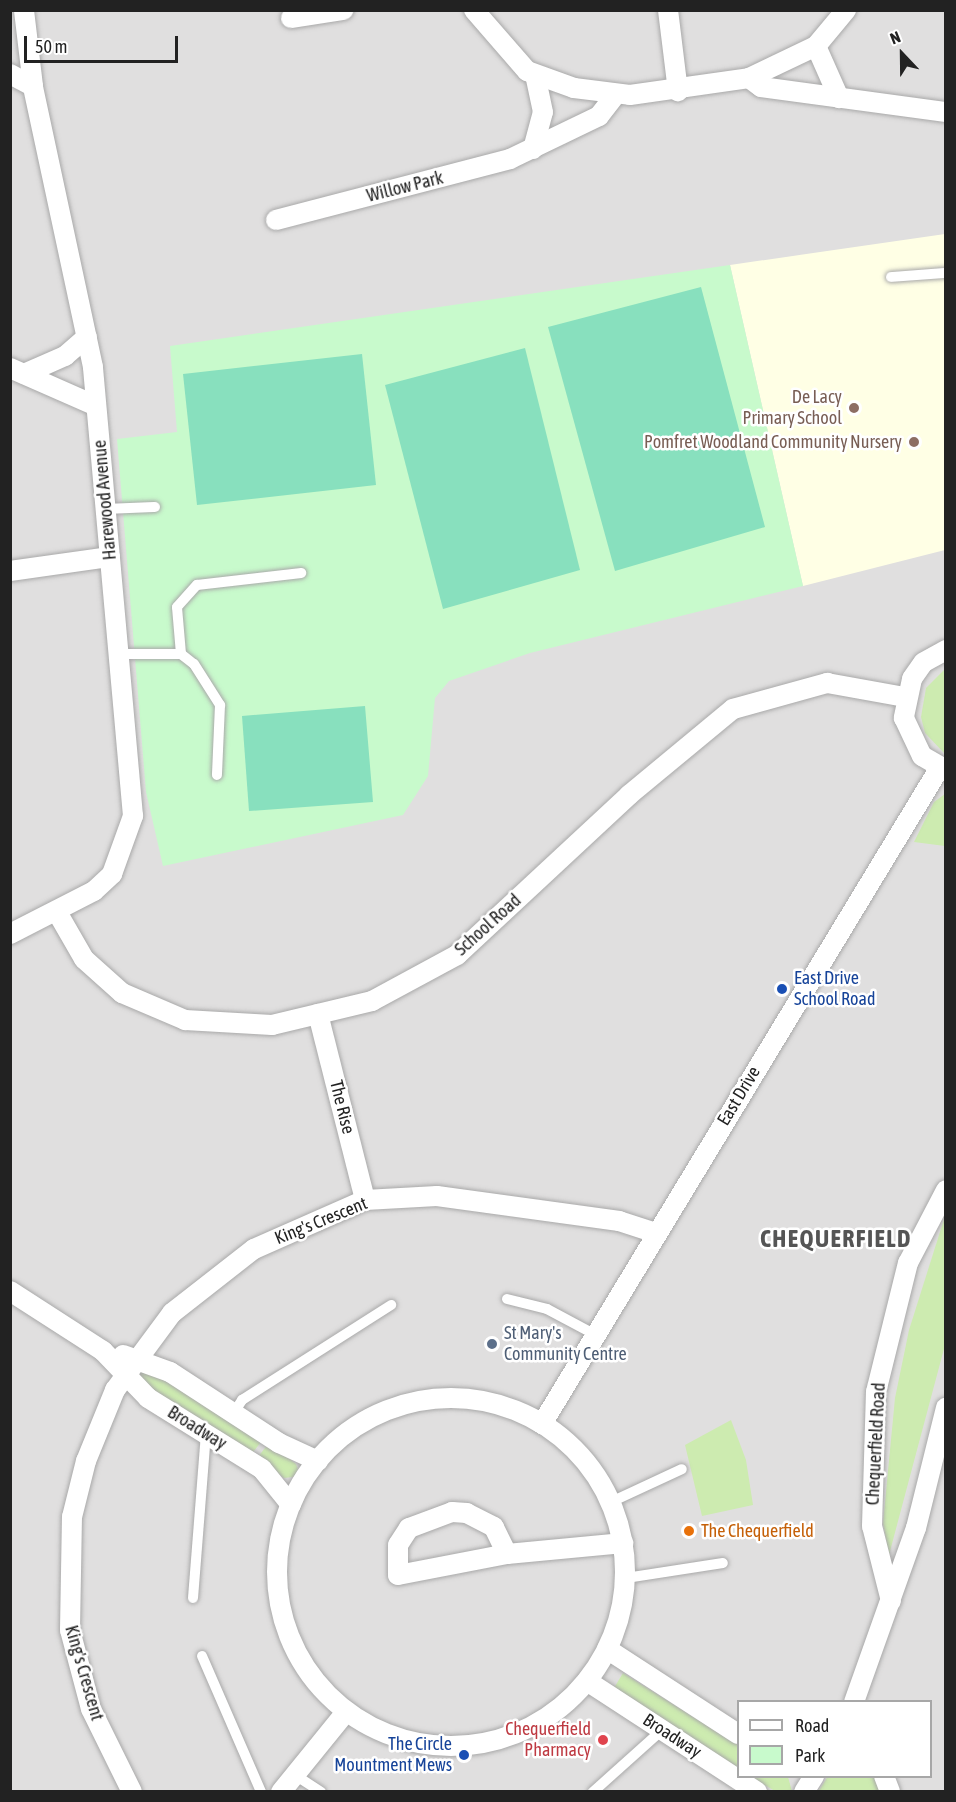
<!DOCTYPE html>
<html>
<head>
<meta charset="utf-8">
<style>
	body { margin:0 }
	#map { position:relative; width:956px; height:1802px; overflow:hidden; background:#f2efe9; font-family:"Asap Condensed",sans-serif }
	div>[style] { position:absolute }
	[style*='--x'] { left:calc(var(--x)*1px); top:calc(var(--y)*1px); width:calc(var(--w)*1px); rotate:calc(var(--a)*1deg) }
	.residential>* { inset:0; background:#e0dfdf }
	.education>* { inset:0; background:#ffffe5 }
	.grass>* { inset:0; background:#cdebb0 }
	.park>* { inset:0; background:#c8facc }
	.pitch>* { inset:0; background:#88e0be }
	.roads { filter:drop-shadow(0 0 2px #a9a9a9) drop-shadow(0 0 2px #a9a9a9) }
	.lane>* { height:10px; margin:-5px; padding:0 5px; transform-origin:5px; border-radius:5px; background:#fff }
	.street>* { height:20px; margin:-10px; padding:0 10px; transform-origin:10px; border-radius:10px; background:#fff }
	.street>.ring { margin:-10px; padding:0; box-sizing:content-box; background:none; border:20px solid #fff; border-radius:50% }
	.dots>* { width:16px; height:16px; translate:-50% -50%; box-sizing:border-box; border:3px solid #fff; border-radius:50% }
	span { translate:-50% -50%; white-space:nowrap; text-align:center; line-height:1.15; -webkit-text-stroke:5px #fff; paint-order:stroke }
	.street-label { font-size:18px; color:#222 }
	.education-label { font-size:18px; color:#785e54 }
	.right { translate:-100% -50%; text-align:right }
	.transit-label { font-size:18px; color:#164399 }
	.left { translate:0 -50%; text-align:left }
	.service-label { font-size:18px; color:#4e5e75 }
	.food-label { font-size:18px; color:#c56008 }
	.health-label { font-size:18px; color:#be3a42 }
	.district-label { font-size:24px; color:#555; font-weight:700; letter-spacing:1.5px }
	.frame { position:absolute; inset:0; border:12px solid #222; pointer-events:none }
	.legend { position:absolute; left:737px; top:1700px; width:195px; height:78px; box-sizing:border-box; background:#fff; border:2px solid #a7a7a7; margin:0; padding:8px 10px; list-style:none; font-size:18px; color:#222 }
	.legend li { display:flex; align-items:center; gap:12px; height:30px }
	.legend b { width:30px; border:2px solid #a7a7a7 }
	.north { position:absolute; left:872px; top:24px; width:60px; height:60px; -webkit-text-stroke:4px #fff; paint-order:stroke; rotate:338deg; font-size:16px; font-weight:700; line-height:24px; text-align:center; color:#222 }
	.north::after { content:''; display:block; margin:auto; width:21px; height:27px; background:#222; clip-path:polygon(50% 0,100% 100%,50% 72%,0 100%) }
	.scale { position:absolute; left:24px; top:36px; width:154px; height:27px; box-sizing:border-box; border:3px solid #222; border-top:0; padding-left:8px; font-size:18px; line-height:21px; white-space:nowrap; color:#222; -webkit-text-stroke:4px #fff; paint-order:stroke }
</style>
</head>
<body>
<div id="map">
	<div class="residential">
		<div style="clip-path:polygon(evenodd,11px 11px,945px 11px,945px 1791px,11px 1792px,11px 11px,738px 1702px,930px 1702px,930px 1776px,738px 1776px,738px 1702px)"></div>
	</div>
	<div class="education">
		<div style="clip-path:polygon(945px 234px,945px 550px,803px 586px,730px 265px)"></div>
	</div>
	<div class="grass">
		<div style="clip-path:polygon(945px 669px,945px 754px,925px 733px,921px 717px,926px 688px)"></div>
		<div style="clip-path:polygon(945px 794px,945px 846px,914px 842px,934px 802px)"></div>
		<div style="clip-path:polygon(945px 1216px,945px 1345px,889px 1555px,883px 1523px,895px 1398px,909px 1330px)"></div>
		<div style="clip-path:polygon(148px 1367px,261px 1442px,250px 1456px,140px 1383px,139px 1371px)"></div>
		<div style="clip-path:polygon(731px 1420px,746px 1460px,753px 1505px,702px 1516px,685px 1445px)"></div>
		<div style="clip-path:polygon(269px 1443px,296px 1464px,299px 1472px,293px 1477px,284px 1478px,257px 1458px)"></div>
		<div style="clip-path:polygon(623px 1673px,738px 1745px,738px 1768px,614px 1688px)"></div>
		<div style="clip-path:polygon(828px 1776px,875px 1777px,881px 1792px,818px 1792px)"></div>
		<div style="clip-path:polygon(751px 1777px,788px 1777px,792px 1791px,775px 1791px)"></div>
	</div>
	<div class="park">
		<div style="clip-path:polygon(730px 265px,803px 586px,530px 653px,449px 681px,435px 698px,428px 776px,403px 815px,163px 866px,146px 792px,117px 439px,177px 432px,170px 346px)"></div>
	</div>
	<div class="pitch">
		<div style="clip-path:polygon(701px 287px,765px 527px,615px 571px,548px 327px)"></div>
		<div style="clip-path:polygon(525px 348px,580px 570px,443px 609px,385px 385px)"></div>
		<div style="clip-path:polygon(362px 354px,376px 485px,197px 505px,183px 374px)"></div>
		<div style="clip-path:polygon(365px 706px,373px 802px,249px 811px,242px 716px)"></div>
	</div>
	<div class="roads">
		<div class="lane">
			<div style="--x:891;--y:277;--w:55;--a:-4.2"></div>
			<div style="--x:104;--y:509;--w:51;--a:-2.2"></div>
			<div style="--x:119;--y:654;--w:62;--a:0"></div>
			<div style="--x:181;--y:654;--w:16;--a:38"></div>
			<div style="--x:194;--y:664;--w:49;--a:57.6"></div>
			<div style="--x:220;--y:705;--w:70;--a:92.5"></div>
			<div style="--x:181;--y:654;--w:47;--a:-94.9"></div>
			<div style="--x:177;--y:607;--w:30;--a:-48"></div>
			<div style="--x:197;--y:585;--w:105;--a:-6.6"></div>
			<div style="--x:507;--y:1299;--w:41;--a:14"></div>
			<div style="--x:547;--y:1309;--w:55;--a:28"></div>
			<div style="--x:233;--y:1414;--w:17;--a:-57"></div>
			<div style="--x:242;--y:1400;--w:177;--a:-32.5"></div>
			<div style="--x:611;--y:1502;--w:78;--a:-24.9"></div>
			<div style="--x:626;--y:1578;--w:98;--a:-8.8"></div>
			<div style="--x:193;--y:1598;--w:165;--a:-85.5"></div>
			<div style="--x:202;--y:1656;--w:148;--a:66.5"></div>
			<div style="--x:295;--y:1775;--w:31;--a:33"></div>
			<div style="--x:593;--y:1792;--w:93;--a:-41.9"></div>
		</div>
		<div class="street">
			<div style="--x:474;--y:10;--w:81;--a:49"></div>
			<div style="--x:527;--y:71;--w:50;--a:19.9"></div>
			<div style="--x:574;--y:88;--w:56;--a:7.1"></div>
			<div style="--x:630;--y:95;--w:120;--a:-8.1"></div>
			<div style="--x:749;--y:78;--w:74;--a:-25.5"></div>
			<div style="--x:816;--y:46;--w:47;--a:-50.2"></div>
			<div style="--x:668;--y:10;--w:82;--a:83"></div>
			<div style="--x:291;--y:18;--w:53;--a:-8.7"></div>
			<div style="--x:816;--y:46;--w:57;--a:66.1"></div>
			<div style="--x:10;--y:74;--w:26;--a:28"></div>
			<div style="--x:749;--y:78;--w:15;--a:37"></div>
			<div style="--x:761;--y:87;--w:187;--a:7.7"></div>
			<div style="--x:533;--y:149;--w:38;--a:-75"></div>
			<div style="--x:543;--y:112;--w:38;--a:-102"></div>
			<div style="--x:276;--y:220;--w:242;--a:-14.6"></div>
			<div style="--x:510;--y:159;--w:99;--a:-25.8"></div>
			<div style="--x:599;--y:116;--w:28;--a:-52"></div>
			<div style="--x:10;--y:368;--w:94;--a:23.8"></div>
			<div style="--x:24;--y:374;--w:45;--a:-23.7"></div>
			<div style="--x:65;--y:356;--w:29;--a:-41"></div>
			<div style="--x:10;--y:571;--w:101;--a:-8"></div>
			<div style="--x:946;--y:650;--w:26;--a:151"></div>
			<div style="--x:923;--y:663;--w:19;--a:125"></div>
			<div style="--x:912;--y:679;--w:40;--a:102"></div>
			<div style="--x:904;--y:718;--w:42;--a:64.7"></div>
			<div style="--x:922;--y:756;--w:28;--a:30"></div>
			<div style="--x:57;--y:912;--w:54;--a:60.1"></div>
			<div style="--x:84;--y:959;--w:51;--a:41.8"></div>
			<div style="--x:122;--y:993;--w:69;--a:23.2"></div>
			<div style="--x:185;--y:1020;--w:87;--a:3.3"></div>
			<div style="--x:272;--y:1025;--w:103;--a:-13.5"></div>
			<div style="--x:372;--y:1001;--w:97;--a:-28.4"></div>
			<div style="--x:457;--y:955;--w:235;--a:-42.9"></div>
			<div style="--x:629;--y:795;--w:135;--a:-39.6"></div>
			<div style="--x:733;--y:709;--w:98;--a:-15.5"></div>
			<div style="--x:827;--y:683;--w:79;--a:10.2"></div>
			<div style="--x:10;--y:934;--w:94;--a:-27.1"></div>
			<div style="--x:94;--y:891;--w:25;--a:-43"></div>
			<div style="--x:112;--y:874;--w:62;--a:-70.1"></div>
			<div style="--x:133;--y:816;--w:451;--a:-95.1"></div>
			<div style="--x:93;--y:367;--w:287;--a:-102.1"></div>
			<div style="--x:33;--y:86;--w:77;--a:-96.8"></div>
			<div style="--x:318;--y:1014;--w:192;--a:75.8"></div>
			<div style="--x:10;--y:1291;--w:111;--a:32.8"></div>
			<div style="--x:103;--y:1351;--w:65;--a:46.2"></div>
			<div style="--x:148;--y:1398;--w:134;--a:31.9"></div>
			<div style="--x:262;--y:1469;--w:46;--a:51.1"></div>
			<div style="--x:123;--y:1355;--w:50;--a:19.9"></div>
			<div style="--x:170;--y:1372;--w:130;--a:33.1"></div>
			<div style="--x:279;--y:1443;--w:43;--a:24.8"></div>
			<div class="ring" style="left:277px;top:1398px;width:328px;height:328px"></div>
			<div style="--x:542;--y:1424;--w:766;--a:-58.78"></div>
			<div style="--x:507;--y:1554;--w:30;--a:-116"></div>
			<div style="--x:494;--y:1527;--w:30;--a:-153"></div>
			<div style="--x:467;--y:1513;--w:15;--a:-176"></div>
			<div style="--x:452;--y:1512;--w:46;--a:159.6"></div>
			<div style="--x:409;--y:1528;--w:20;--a:123"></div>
			<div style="--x:398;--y:1545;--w:30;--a:90"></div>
			<div style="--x:398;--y:1575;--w:111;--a:-10.9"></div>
			<div style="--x:507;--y:1554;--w:117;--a:-5.4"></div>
			<div style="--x:891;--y:1601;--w:77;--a:-104.2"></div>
			<div style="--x:872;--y:1526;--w:134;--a:-88.3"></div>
			<div style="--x:876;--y:1392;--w:133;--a:-76.1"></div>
			<div style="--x:908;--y:1263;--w:82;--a:-62.5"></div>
			<div style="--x:607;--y:1649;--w:156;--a:33"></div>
			<div style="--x:587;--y:1681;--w:203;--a:33.1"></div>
			<div style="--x:854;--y:1702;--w:185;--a:-70.4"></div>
			<div style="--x:916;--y:1528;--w:124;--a:-76"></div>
			<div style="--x:884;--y:1776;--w:17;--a:69"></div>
			<div style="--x:132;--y:1792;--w:93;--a:-116.3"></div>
			<div style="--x:91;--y:1709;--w:82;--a:-104.9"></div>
			<div style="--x:70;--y:1630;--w:113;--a:-89"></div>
			<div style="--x:72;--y:1517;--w:58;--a:-76"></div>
			<div style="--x:86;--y:1461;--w:77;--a:-67.8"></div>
			<div style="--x:115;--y:1390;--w:96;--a:-53.5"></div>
			<div style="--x:172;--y:1313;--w:104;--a:-38"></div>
			<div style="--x:254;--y:1249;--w:121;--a:-23.8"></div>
			<div style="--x:365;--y:1200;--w:72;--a:-3.2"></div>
			<div style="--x:437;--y:1196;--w:184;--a:7.8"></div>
			<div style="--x:619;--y:1221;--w:38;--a:18"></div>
			<div style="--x:281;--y:1792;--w:103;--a:-50.9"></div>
			<div style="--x:804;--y:1792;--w:19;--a:-58"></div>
		</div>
	</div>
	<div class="dots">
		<div style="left:854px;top:408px;background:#8d6e63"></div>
		<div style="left:914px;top:442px;background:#8d6e63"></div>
		<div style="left:782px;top:989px;background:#1a4fb4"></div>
		<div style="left:492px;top:1344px;background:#5c6f8a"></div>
		<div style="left:689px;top:1531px;background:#e8710a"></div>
		<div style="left:603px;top:1740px;background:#e0444e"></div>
		<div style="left:464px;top:1755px;background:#1a4fb4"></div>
	</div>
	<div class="street-label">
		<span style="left:405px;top:187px;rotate:-14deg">Willow Park</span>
		<span style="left:105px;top:500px;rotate:-95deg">Harewood Avenue</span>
		<span style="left:488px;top:925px;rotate:-42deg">School Road</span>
		<span style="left:739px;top:1096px;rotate:-59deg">East Drive</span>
		<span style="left:342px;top:1107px;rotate:76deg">The Rise</span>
		<span style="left:321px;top:1221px;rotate:-22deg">King's Crescent</span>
		<span style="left:197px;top:1428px;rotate:32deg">Broadway</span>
		<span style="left:876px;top:1444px;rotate:-87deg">Chequerfield Road</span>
		<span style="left:84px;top:1673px;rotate:74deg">King's Crescent</span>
		<span style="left:672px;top:1736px;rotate:33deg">Broadway</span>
	</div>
	<div class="education-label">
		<span class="right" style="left:842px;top:408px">De Lacy<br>Primary School</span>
		<span class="right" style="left:902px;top:442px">Pomfret Woodland Community Nursery</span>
	</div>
	<div class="transit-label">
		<span class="left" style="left:794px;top:989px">East Drive<br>School Road</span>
		<span class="right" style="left:452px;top:1755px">The Circle<br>Mountment Mews</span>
	</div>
	<div class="service-label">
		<span class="left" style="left:504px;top:1344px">St Mary's<br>Community Centre</span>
	</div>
	<div class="food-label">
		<span class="left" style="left:701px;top:1531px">The Chequerfield</span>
	</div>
	<div class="health-label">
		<span class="right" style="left:591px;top:1740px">Chequerfield<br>Pharmacy</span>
	</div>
	<div class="district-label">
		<span style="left:836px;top:1239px">CHEQUERFIELD</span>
	</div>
	<div class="frame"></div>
	<ul class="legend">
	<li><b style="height:8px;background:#fff"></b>Road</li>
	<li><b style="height:16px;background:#c8facc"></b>Park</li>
	</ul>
	<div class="north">N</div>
	<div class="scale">50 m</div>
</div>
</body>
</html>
